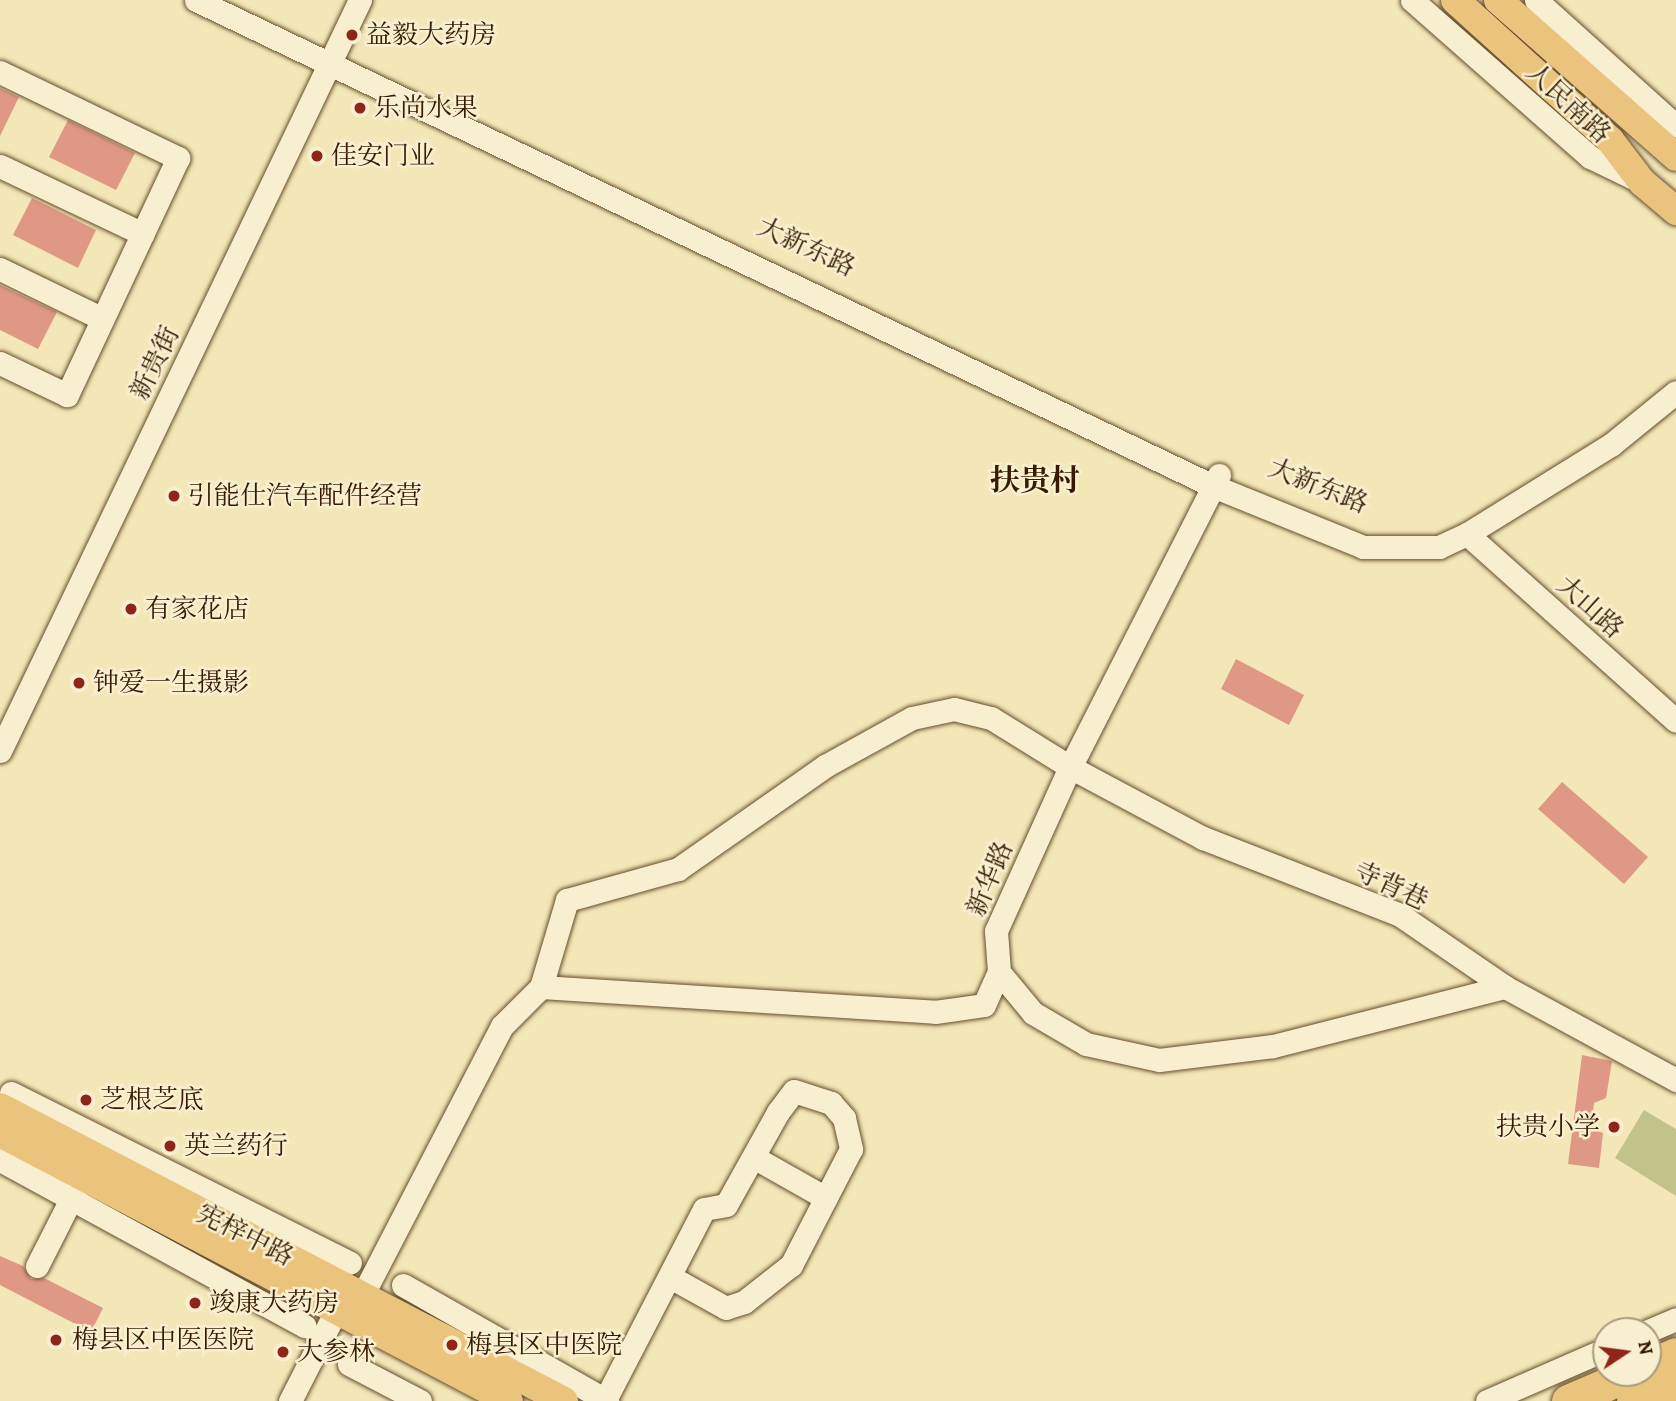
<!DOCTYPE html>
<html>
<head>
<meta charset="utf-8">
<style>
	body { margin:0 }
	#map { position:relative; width:1676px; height:1401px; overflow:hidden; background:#f4e7b7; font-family:Alegreya,"Noto Serif SC",serif }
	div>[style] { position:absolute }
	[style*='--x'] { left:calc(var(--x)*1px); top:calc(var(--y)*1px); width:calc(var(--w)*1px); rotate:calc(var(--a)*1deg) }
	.green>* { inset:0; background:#c2c389 }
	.building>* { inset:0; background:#e09886 }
	.roads { filter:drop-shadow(0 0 2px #664d2e) drop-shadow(0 0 2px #664d2e) }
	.minor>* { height:23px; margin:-11.5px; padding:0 11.5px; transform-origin:11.5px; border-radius:11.5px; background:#f8efd0 }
	.major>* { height:28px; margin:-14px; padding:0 14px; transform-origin:14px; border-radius:14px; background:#eac47c }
	.highway>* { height:33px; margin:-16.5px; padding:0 16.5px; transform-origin:16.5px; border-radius:16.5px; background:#eac47c }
	.dots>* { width:19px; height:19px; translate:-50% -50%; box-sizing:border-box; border:4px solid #f8efd0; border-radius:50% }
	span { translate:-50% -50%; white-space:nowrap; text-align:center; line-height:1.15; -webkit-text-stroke:5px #f8efd0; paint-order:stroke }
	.poi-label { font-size:26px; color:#371a01 }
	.left { translate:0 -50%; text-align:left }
	.right { translate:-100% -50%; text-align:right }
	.street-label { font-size:26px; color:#371a01 }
	.quarter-label { font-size:30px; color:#371a01; font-weight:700 }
	.north { position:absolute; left:1592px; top:1317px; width:70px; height:70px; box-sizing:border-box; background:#f8efd0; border:2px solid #ab9a7d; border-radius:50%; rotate:77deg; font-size:19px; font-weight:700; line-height:28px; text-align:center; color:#371a01 }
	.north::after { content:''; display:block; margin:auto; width:24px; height:32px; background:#8f2418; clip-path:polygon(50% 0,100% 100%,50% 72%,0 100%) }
</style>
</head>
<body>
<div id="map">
	<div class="green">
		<div style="clip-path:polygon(1644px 1110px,1676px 1129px,1676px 1196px,1615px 1158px)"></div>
	</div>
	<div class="building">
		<div style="clip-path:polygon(0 88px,19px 97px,0 136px)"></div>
		<div style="clip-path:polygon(68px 120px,135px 153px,116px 190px,49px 157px)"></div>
		<div style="clip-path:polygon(32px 198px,96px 230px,78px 268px,13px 235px)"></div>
		<div style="clip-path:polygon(0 285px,57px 312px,38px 349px,0 330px)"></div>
		<div style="clip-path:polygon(1236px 659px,1304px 695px,1289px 725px,1221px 689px)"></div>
		<div style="clip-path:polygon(1562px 782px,1648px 857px,1624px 884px,1538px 809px)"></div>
		<div style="clip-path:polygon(1582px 1055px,1612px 1061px,1606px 1098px,1594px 1103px,1591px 1128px,1603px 1133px,1599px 1168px,1568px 1164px)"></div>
		<div style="clip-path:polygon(0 1256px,23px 1266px,31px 1279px,44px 1278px,103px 1308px,91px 1332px,0 1285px)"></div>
	</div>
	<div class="roads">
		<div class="minor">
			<div style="--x:196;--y:0;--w:1127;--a:25.54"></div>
			<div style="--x:1213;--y:486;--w:162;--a:22.1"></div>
			<div style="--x:1363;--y:547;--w:76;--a:0"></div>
			<div style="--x:1439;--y:547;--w:31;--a:-25"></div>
			<div style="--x:1467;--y:534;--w:171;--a:-31.8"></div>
			<div style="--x:1612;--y:444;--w:82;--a:-39.1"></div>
			<div style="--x:1412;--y:0;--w:237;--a:41.4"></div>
			<div style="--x:1590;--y:157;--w:58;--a:25.7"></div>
			<div style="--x:1536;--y:0;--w:188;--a:42"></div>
			<div style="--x:0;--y:72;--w:198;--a:25.8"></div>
			<div style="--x:178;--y:158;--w:262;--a:115.1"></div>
			<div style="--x:67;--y:395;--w:74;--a:-154.5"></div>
			<div style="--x:0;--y:166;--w:158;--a:25.4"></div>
			<div style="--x:0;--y:269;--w:114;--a:25.9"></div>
			<div style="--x:1219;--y:475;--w:328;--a:117"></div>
			<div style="--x:1070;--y:767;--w:180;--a:114.3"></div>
			<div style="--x:996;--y:931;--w:41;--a:85.8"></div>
			<div style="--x:999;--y:972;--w:53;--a:50.3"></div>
			<div style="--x:1033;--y:1013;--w:61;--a:30.3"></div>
			<div style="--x:1086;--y:1044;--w:75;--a:12.4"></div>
			<div style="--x:1159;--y:1060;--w:115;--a:-7"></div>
			<div style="--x:1273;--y:1046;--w:239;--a:-14.3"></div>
			<div style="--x:1467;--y:534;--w:280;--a:41.8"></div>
			<div style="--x:0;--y:751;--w:833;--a:-64.39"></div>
			<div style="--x:541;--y:987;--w:395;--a:3.6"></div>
			<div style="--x:935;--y:1012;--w:49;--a:-8.1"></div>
			<div style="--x:984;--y:1005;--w:36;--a:-66"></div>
			<div style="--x:11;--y:1093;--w:379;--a:26.6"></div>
			<div style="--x:755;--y:1158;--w:81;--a:29.4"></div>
			<div style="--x:0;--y:1160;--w:347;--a:28.6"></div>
			<div style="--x:37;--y:1266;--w:89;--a:-63.1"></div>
			<div style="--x:403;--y:1285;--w:235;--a:29.6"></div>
			<div style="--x:362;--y:1296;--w:304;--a:-62.6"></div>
			<div style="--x:502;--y:1026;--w:55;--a:-45"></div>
			<div style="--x:541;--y:987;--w:91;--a:-73.4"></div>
			<div style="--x:567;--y:900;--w:115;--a:-15.6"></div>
			<div style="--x:678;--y:869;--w:179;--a:-35"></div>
			<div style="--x:825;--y:766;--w:99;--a:-28.9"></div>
			<div style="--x:912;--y:718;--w:43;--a:-12.1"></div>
			<div style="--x:954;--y:709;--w:38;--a:14"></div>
			<div style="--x:991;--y:718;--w:93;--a:31.8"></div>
			<div style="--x:1070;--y:767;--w:151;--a:28.1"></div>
			<div style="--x:1203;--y:838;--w:212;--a:21.3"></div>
			<div style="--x:1400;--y:915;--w:127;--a:34.4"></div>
			<div style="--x:1505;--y:987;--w:195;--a:28.5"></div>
			<div style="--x:1648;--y:1331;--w:30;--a:-23"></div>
			<div style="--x:349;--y:1364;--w:80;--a:27.5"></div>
			<div style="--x:605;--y:1400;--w:215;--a:-62.6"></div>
			<div style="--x:704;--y:1209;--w:22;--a:-10"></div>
			<div style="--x:726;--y:1205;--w:107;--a:-60.8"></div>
			<div style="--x:778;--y:1112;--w:26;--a:-53"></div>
			<div style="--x:794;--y:1091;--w:39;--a:18"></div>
			<div style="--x:831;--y:1103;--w:20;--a:49"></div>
			<div style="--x:844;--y:1118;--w:32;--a:77"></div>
			<div style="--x:851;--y:1149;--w:131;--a:117.3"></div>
			<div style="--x:791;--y:1265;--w:60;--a:141.8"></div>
			<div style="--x:744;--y:1302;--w:19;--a:162"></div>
			<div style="--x:726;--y:1308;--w:62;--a:-150.9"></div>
			<div style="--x:290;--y:1401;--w:117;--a:-63"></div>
			<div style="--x:1487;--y:1401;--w:130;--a:-23.6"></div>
		</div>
		<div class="major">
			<div style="--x:1455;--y:0;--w:209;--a:42.1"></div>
			<div style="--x:1610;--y:140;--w:53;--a:52.7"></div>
			<div style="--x:1642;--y:182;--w:45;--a:40.5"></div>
			<div style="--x:1498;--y:0;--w:237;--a:41.4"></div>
			<div style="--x:0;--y:1107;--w:636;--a:27.53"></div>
			<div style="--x:0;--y:1133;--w:575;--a:27.77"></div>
		</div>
		<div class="highway">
			<div style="--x:1648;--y:1366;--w:30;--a:-23"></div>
			<div style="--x:1568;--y:1401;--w:71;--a:-23.3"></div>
			<div style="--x:1633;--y:1401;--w:47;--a:-22.7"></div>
		</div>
	</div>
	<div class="dots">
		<div style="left:352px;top:35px;background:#8f2418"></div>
		<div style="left:360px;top:108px;background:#8f2418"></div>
		<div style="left:317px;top:156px;background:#8f2418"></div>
		<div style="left:174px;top:496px;background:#8f2418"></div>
		<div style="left:131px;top:609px;background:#8f2418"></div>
		<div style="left:79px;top:683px;background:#8f2418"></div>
		<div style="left:86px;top:1100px;background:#8f2418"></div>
		<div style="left:1614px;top:1127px;background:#8f2418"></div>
		<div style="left:170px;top:1146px;background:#8f2418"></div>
		<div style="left:195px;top:1303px;background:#8f2418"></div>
		<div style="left:56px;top:1340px;background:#8f2418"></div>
		<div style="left:452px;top:1345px;background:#8f2418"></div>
		<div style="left:283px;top:1352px;background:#8f2418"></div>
	</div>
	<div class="poi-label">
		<span class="left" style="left:366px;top:35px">益毅大药房</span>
		<span class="left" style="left:374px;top:108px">乐尚水果</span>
		<span class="left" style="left:331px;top:156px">佳安门业</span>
		<span class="left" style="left:188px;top:496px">引能仕汽车配件经营</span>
		<span class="left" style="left:145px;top:609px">有家花店</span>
		<span class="left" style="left:93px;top:683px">钟爱一生摄影</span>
		<span class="left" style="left:100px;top:1100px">芝根芝底</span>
		<span class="right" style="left:1600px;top:1127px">扶贵小学</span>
		<span class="left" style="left:184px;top:1146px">英兰药行</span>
		<span class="left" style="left:209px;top:1303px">竣康大药房</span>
		<span class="left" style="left:72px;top:1340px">梅县区中医医院</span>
		<span class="left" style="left:466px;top:1345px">梅县区中医院</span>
		<span class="left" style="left:297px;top:1352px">大参林</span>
	</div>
	<div class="street-label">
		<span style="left:1568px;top:103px;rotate:43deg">人民南路</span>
		<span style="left:806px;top:247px;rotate:25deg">大新东路</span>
		<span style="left:155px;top:363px;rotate:-64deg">新贵街</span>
		<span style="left:1318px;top:486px;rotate:22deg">大新东路</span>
		<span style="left:1590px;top:607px;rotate:42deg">大山路</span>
		<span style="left:990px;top:879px;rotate:-67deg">新华路</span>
		<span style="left:1391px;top:886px;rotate:25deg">寺背巷</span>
		<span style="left:245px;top:1235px;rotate:27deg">宪梓中路</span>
	</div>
	<div class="quarter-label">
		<span style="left:1035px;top:480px">扶贵村</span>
	</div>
	<div class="north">N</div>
</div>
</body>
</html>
